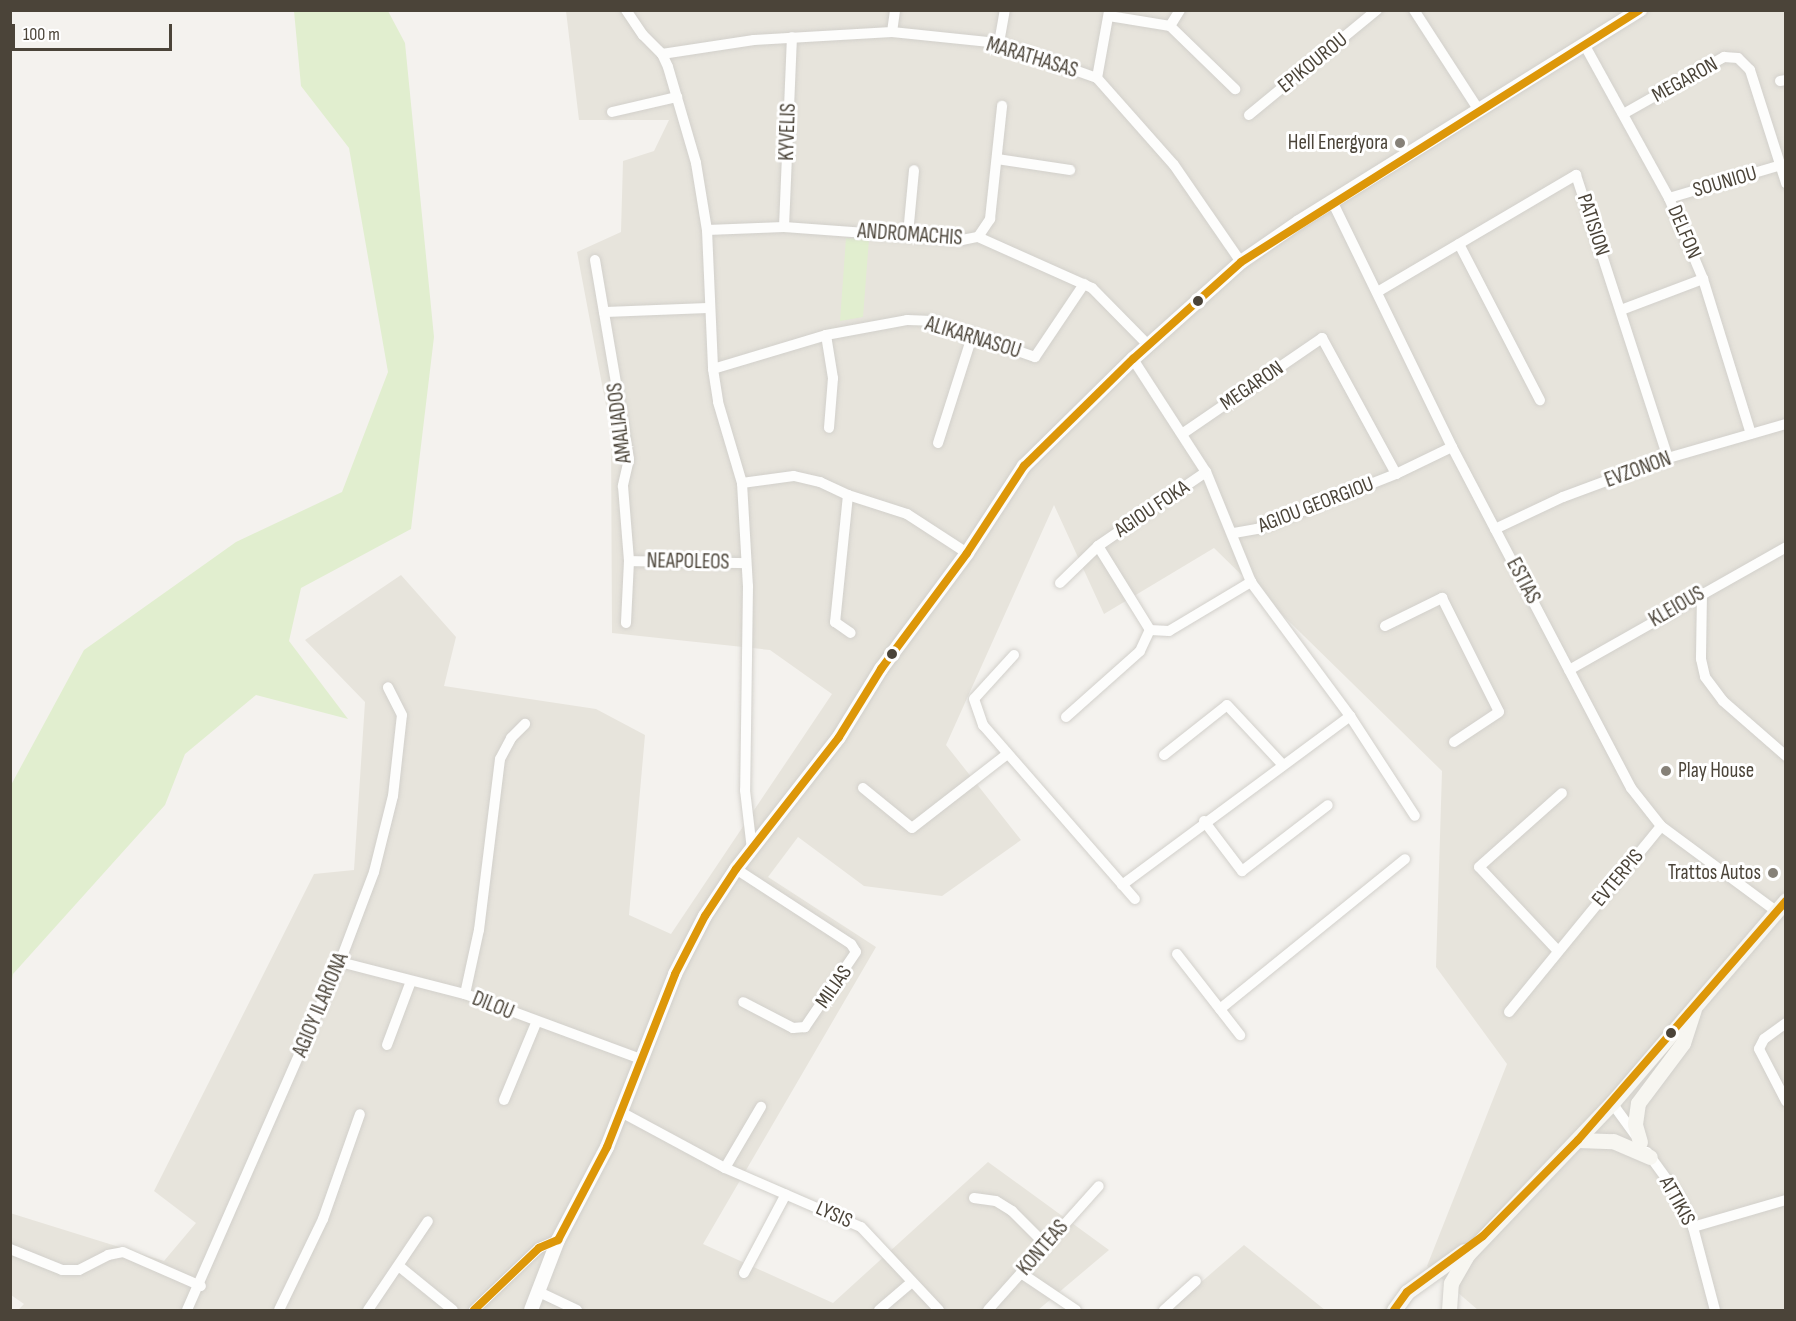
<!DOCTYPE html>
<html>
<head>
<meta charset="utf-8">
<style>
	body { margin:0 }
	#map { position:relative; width:1796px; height:1321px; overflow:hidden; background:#f4f2ee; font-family:"Sofia Sans Condensed",sans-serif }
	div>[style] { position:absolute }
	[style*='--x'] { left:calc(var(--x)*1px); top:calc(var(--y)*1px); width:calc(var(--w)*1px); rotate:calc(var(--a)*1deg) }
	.residential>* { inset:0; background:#e7e4dc }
	.green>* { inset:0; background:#e1eecf }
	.roads { filter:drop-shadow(0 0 2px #d2d0cb) drop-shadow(0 0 2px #d2d0cb) }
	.minor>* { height:10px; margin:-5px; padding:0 5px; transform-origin:5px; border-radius:5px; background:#fdfdfc }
	.tertiary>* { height:14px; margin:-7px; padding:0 7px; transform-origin:7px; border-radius:7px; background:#fdfdfc }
	.secondary>* { height:15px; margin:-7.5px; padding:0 7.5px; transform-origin:7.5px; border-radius:7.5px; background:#f7f6f1 }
	.bus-1>* { height:8px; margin:-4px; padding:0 4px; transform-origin:4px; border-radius:4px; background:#dd9709 }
	.dots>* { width:16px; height:16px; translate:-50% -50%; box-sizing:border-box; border:3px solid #fff; border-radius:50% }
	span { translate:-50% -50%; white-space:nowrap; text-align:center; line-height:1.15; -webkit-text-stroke:6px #fff; paint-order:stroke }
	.street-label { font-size:21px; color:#4b4439 }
	.poi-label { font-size:21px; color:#4b4439 }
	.right { translate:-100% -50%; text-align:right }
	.left { translate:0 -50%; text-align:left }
	.frame { position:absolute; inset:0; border:12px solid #4b4439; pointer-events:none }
	.scale { position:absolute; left:12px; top:24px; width:160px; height:27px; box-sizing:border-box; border:3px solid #4b4439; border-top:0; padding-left:8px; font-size:18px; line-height:21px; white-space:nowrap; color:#4b4439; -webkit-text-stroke:4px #fff; paint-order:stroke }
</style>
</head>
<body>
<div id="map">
	<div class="residential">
		<div style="clip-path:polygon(566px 11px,1785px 11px,1785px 1310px,1478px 1310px,1427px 1266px,1507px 1064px,1436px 967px,1442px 771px,1214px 548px,1104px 614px,1054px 505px,946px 745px,1021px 840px,942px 896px,864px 886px,798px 837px,768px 877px,876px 947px,703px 1244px,833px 1303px,988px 1162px,1109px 1250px,1038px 1310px,18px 1310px,24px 1304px,11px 1295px,10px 1213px,164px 1261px,196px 1223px,154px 1191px,314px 874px,354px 870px,365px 702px,305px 640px,401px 575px,456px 637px,444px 686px,596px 709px,645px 735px,629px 915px,671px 934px,832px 694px,770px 650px,612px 633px,611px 432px,577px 252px,621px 232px,623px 161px,654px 151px,669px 120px,579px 120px)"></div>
		<div style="clip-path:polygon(1244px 1245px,1325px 1310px,1169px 1310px)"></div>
	</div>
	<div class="green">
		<div style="clip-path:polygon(294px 11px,388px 11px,405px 43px,434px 337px,411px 529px,301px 588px,289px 641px,348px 719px,256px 695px,185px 754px,165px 805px,13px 974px,11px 985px,11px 785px,84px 650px,236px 542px,342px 492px,388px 372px,349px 148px,301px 86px)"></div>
		<div style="clip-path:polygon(846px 238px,869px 239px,863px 317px,840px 321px)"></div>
	</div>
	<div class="roads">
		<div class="minor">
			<div style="--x:626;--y:10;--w:30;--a:56"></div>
			<div style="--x:643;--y:35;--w:27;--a:45"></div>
			<div style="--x:662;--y:54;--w:14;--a:65"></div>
			<div style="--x:668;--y:67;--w:100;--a:73.7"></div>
			<div style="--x:696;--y:163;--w:68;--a:80.7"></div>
			<div style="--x:707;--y:230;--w:139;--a:87.5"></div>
			<div style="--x:713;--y:369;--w:33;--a:81"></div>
			<div style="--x:718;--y:402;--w:84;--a:73.5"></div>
			<div style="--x:742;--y:483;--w:103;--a:86.7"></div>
			<div style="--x:748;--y:586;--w:204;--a:90.8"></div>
			<div style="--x:745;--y:790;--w:60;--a:83.3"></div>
			<div style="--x:1414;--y:10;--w:118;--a:57.1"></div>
			<div style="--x:1109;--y:16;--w:62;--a:9.3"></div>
			<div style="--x:1170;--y:26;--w:91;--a:44.1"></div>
			<div style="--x:1170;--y:26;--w:19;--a:-58"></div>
			<div style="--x:892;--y:32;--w:22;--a:-82"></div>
			<div style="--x:999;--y:43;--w:34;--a:-80"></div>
			<div style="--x:1584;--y:44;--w:176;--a:61.1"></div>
			<div style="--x:1669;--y:198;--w:88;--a:67.2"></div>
			<div style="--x:1703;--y:279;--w:162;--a:72.8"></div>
			<div style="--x:662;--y:54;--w:93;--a:-8.7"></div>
			<div style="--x:754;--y:40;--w:138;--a:-3.3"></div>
			<div style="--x:892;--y:32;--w:108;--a:5.9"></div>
			<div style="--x:999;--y:43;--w:56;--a:19.7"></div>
			<div style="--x:1052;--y:62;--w:48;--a:19.6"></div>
			<div style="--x:1097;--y:78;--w:116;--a:48.5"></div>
			<div style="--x:1174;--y:165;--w:118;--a:55.4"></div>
			<div style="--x:1097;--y:78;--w:68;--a:-79.8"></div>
			<div style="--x:1780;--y:81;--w:6;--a:-9"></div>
			<div style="--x:612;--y:112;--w:67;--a:-13"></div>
			<div style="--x:1625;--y:113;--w:114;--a:-29.5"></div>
			<div style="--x:1724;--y:57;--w:14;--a:4"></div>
			<div style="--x:1738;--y:58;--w:17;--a:45"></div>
			<div style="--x:1750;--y:70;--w:119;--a:72.3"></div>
			<div style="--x:1249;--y:115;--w:166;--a:-39.4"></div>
			<div style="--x:997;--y:159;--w:74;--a:8.6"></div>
			<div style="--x:1669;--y:198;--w:117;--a:-16.4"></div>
			<div style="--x:1332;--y:201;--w:274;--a:64"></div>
			<div style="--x:1452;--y:447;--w:385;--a:62.3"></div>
			<div style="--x:1631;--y:788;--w:48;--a:51.7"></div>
			<div style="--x:1661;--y:826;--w:143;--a:36.5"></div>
			<div style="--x:784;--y:227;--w:190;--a:-87.6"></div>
			<div style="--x:707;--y:230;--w:77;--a:-2.2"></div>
			<div style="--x:784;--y:227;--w:178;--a:4.2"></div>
			<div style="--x:962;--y:240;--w:16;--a:-11"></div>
			<div style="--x:978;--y:237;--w:22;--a:-56"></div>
			<div style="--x:990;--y:219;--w:114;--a:-83.9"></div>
			<div style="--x:908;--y:234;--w:64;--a:-84.6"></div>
			<div style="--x:978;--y:237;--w:125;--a:24.1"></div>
			<div style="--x:1092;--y:288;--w:80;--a:45.5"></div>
			<div style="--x:1459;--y:244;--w:176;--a:62.6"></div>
			<div style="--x:595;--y:260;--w:202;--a:80.3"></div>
			<div style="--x:629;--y:459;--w:28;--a:103"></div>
			<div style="--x:623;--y:486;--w:75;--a:85.4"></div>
			<div style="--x:629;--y:561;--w:62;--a:92.8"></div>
			<div style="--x:1379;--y:291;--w:229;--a:-30.5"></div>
			<div style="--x:1576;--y:175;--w:298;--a:72"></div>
			<div style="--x:1621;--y:310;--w:88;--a:-20.7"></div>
			<div style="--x:604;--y:312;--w:105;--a:-2.2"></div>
			<div style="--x:826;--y:335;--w:44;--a:80.8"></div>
			<div style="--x:833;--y:378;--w:50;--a:94.6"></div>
			<div style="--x:713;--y:369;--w:118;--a:-16.7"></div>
			<div style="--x:826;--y:335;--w:82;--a:-10.5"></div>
			<div style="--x:907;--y:320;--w:25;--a:2"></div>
			<div style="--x:932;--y:321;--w:109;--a:19.3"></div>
			<div style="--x:1035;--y:357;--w:88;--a:-56.1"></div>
			<div style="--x:1182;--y:434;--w:170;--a:-34.4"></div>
			<div style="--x:1322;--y:338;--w:155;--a:61.4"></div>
			<div style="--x:938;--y:443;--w:115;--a:-72.3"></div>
			<div style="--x:742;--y:483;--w:52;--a:-7.7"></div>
			<div style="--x:794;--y:476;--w:27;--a:13"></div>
			<div style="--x:820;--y:482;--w:31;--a:25"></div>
			<div style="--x:848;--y:495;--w:62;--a:17.9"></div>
			<div style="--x:907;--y:514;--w:72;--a:33"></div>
			<div style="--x:848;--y:495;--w:128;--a:95.8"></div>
			<div style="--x:835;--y:622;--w:19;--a:35"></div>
			<div style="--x:1495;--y:529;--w:75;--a:-25.2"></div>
			<div style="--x:1563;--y:497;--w:112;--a:-20.4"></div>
			<div style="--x:1668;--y:458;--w:123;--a:-16.1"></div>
			<div style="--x:1234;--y:533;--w:23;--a:-10"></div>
			<div style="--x:1257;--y:529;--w:149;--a:-21.6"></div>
			<div style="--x:1396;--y:474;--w:62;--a:-25.7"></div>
			<div style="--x:1098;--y:546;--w:99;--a:58.2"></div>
			<div style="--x:629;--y:561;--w:117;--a:1"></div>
			<div style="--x:1060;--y:583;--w:53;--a:-44.2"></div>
			<div style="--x:1098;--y:546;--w:131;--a:-34.4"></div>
			<div style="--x:1702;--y:593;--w:66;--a:90.9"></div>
			<div style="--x:1701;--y:659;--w:18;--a:77"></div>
			<div style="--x:1705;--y:677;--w:30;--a:53"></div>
			<div style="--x:1723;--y:701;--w:84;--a:41.1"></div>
			<div style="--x:1385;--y:626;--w:64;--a:-26.2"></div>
			<div style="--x:1442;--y:598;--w:127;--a:63.4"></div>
			<div style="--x:1499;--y:712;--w:54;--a:146.3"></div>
			<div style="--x:1150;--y:630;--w:19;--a:3"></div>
			<div style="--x:1169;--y:631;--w:96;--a:-30.9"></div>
			<div style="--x:1014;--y:655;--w:59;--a:132.3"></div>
			<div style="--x:974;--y:699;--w:28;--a:71"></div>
			<div style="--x:983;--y:725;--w:231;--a:48.9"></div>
			<div style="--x:1569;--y:670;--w:249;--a:-29.5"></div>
			<div style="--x:1350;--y:716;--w:119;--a:57"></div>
			<div style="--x:1066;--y:717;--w:99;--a:-41.7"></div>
			<div style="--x:1140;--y:651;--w:23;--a:-65"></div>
			<div style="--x:1164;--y:755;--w:80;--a:-38.4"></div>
			<div style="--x:1227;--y:705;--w:82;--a:47"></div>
			<div style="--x:863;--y:788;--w:63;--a:39.2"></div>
			<div style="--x:912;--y:828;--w:119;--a:-37.8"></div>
			<div style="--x:1204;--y:821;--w:63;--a:52.8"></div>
			<div style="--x:1242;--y:871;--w:108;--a:-37.5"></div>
			<div style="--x:736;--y:869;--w:137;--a:33.1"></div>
			<div style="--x:851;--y:944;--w:9;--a:58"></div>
			<div style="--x:856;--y:952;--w:91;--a:124.2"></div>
			<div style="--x:805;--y:1027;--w:12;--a:175"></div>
			<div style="--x:793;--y:1028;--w:56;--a:-152.5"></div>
			<div style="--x:1122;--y:885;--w:284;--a:-36.5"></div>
			<div style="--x:1350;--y:716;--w:167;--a:-126.5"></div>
			<div style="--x:1251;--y:582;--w:119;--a:-112.2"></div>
			<div style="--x:1206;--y:472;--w:135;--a:-122.9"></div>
			<div style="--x:1558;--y:951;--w:115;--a:-133.2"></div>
			<div style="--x:1479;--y:867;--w:111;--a:-41.7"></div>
			<div style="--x:1177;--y:954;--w:103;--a:52.1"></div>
			<div style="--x:340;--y:962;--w:129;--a:14.4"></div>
			<div style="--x:465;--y:994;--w:190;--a:20.3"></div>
			<div style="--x:465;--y:994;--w:66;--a:-77.7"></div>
			<div style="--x:479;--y:930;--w:172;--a:-83"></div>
			<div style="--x:500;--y:759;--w:24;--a:-62"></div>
			<div style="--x:511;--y:738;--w:20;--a:-45"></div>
			<div style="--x:1220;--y:1009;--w:238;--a:-39"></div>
			<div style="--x:1509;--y:1012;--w:240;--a:-50.7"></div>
			<div style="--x:1786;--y:1023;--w:27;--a:144"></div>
			<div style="--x:1764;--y:1039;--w:11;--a:117"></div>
			<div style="--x:1759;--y:1049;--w:59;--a:62.6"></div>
			<div style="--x:387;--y:1045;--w:68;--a:-69.4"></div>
			<div style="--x:504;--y:1100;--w:83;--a:-67.4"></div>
			<div style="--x:1612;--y:1103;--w:39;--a:54"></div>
			<div style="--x:621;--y:1112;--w:118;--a:28.3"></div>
			<div style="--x:725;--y:1168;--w:148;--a:23.5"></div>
			<div style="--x:861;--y:1227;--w:114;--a:46.8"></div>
			<div style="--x:1647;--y:1152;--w:49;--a:54.1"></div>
			<div style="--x:1676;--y:1192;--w:39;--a:64"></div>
			<div style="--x:1693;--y:1227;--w:86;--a:75.2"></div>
			<div style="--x:725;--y:1168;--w:71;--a:-59.5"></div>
			<div style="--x:974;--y:1198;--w:22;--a:8"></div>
			<div style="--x:996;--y:1201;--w:19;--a:32"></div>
			<div style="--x:1012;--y:1211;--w:47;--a:45"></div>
			<div style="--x:1693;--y:1227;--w:97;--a:-16.2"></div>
			<div style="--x:10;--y:1249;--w:56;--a:22"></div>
			<div style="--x:62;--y:1270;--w:17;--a:0"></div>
			<div style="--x:79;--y:1270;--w:33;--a:-27"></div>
			<div style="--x:108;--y:1255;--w:15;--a:-11"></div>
			<div style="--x:123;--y:1252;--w:85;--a:23.6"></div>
			<div style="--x:400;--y:1267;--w:68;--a:39.1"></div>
			<div style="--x:744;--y:1273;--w:89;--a:-62"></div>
			<div style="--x:1021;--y:1273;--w:66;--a:33.9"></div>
			<div style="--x:539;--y:1292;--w:42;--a:25.3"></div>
			<div style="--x:187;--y:1310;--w:380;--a:-66.3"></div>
			<div style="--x:340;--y:962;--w:96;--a:-69.3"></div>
			<div style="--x:374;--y:872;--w:78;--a:-76"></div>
			<div style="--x:393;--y:796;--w:81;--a:-83.7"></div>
			<div style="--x:402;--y:715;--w:31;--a:-117"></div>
			<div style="--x:279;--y:1310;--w:101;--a:-64.2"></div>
			<div style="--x:323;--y:1219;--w:111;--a:-70.6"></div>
			<div style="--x:368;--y:1310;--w:107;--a:-56"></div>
			<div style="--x:474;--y:1310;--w:90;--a:-43.6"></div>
			<div style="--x:539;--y:1248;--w:21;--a:-23"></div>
			<div style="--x:879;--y:1310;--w:43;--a:-40.3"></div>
			<div style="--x:988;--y:1310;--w:166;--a:-48.2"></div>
			<div style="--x:1164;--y:1310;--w:43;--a:-42.2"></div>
		</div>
		<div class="tertiary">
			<div style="--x:531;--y:1310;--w:75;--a:-68.9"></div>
			<div style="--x:558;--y:1240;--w:105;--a:-62.2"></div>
			<div style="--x:607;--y:1147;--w:186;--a:-68.5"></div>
			<div style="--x:675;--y:974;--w:65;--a:-62.7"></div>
			<div style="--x:705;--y:916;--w:56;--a:-56.6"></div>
			<div style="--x:736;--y:869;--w:167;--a:-52"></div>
			<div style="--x:839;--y:737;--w:80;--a:-58.3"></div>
			<div style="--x:881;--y:669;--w:144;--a:-53.4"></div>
			<div style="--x:967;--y:553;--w:104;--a:-56.8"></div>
			<div style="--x:1024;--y:466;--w:153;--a:-44.5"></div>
			<div style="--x:1133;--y:359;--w:145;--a:-41.9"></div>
			<div style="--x:1241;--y:262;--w:70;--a:-34.6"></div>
			<div style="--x:1299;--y:222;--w:402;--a:-31.9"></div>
		</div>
		<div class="secondary">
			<div style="--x:1578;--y:1140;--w:35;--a:2"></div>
			<div style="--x:1613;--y:1141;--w:40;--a:23.4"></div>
			<div style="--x:1640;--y:1142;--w:19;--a:-106"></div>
			<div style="--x:1635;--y:1124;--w:21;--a:-82"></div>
			<div style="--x:1638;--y:1103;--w:75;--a:-53.1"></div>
			<div style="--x:1683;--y:1043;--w:35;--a:-72"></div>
			<div style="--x:1394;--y:1310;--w:22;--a:-54"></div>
			<div style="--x:1407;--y:1292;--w:70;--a:-35.7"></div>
			<div style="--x:1449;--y:1310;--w:27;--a:-86"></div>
			<div style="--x:1451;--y:1283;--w:34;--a:-60"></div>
			<div style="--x:1468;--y:1254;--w:209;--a:-46.4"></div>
			<div style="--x:1612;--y:1103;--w:267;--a:-49.4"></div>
		</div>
	</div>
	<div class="bus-1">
		<div style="--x:474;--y:1310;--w:90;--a:-43.6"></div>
		<div style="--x:539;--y:1248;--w:21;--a:-23"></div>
		<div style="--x:558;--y:1240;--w:105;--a:-62.2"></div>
		<div style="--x:607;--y:1147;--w:186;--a:-68.5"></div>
		<div style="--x:675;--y:974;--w:65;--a:-62.7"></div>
		<div style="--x:705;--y:916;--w:56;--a:-56.6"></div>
		<div style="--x:736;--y:869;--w:167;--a:-52"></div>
		<div style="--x:839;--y:737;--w:80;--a:-58.3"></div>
		<div style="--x:881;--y:669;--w:144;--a:-53.4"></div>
		<div style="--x:967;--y:553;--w:104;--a:-56.8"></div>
		<div style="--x:1024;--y:466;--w:153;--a:-44.5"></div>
		<div style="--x:1133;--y:359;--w:145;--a:-41.9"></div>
		<div style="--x:1241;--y:262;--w:471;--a:-32.3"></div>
		<div style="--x:1394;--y:1310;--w:22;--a:-54"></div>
		<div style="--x:1407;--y:1292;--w:94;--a:-36.4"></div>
		<div style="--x:1483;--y:1236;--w:135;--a:-45.3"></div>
		<div style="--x:1578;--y:1140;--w:317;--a:-49"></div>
	</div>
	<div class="dots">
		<div style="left:1400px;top:143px;background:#868178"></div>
		<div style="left:1198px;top:301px;background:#4b4439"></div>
		<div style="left:892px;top:654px;background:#4b4439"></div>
		<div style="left:1666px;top:771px;background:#868178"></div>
		<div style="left:1773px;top:873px;background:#868178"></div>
		<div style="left:1671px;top:1033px;background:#4b4439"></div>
	</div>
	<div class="street-label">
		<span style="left:1032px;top:58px;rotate:17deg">MARATHASAS</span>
		<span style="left:1313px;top:63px;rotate:-39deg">EPIKOUROU</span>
		<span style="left:1685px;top:80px;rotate:-29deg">MEGARON</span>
		<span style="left:788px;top:132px;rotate:-88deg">KYVELIS</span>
		<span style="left:1725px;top:182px;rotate:-16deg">SOUNIOU</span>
		<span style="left:1593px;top:225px;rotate:72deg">PATISION</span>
		<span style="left:1684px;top:232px;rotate:67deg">DELFON</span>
		<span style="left:910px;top:235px;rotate:4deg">ANDROMACHIS</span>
		<span style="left:973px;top:338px;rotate:17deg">ALIKARNASOU</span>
		<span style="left:1252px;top:386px;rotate:-34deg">MEGARON</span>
		<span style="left:620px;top:423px;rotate:-97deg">AMALIADOS</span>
		<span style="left:1638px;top:470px;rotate:-20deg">EVZONON</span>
		<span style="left:1316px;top:505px;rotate:-21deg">AGIOU GEORGIOU</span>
		<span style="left:1152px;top:509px;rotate:-34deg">AGIOU FOKA</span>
		<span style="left:688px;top:562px;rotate:1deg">NEAPOLEOS</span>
		<span style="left:1523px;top:581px;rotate:62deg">ESTIAS</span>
		<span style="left:1677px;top:607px;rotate:-30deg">KLEIOUS</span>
		<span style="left:1618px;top:878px;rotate:-50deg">EVTERPIS</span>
		<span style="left:834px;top:987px;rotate:-55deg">MILIAS</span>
		<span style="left:321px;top:1005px;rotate:-67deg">AGIOY ILARIONA</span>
		<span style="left:493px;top:1006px;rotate:22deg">DILOU</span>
		<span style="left:1677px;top:1201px;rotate:61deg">ATTIKIS</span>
		<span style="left:834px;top:1215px;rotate:24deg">LYSIS</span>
		<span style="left:1043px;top:1248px;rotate:-49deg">KONTEAS</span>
	</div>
	<div class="poi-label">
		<span class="right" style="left:1388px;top:143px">Hell Energyora</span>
		<span class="left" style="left:1678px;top:771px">Play House</span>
		<span class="right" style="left:1761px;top:873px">Trattos Autos</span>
	</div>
	<div class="frame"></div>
	<div class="scale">100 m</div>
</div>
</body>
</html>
